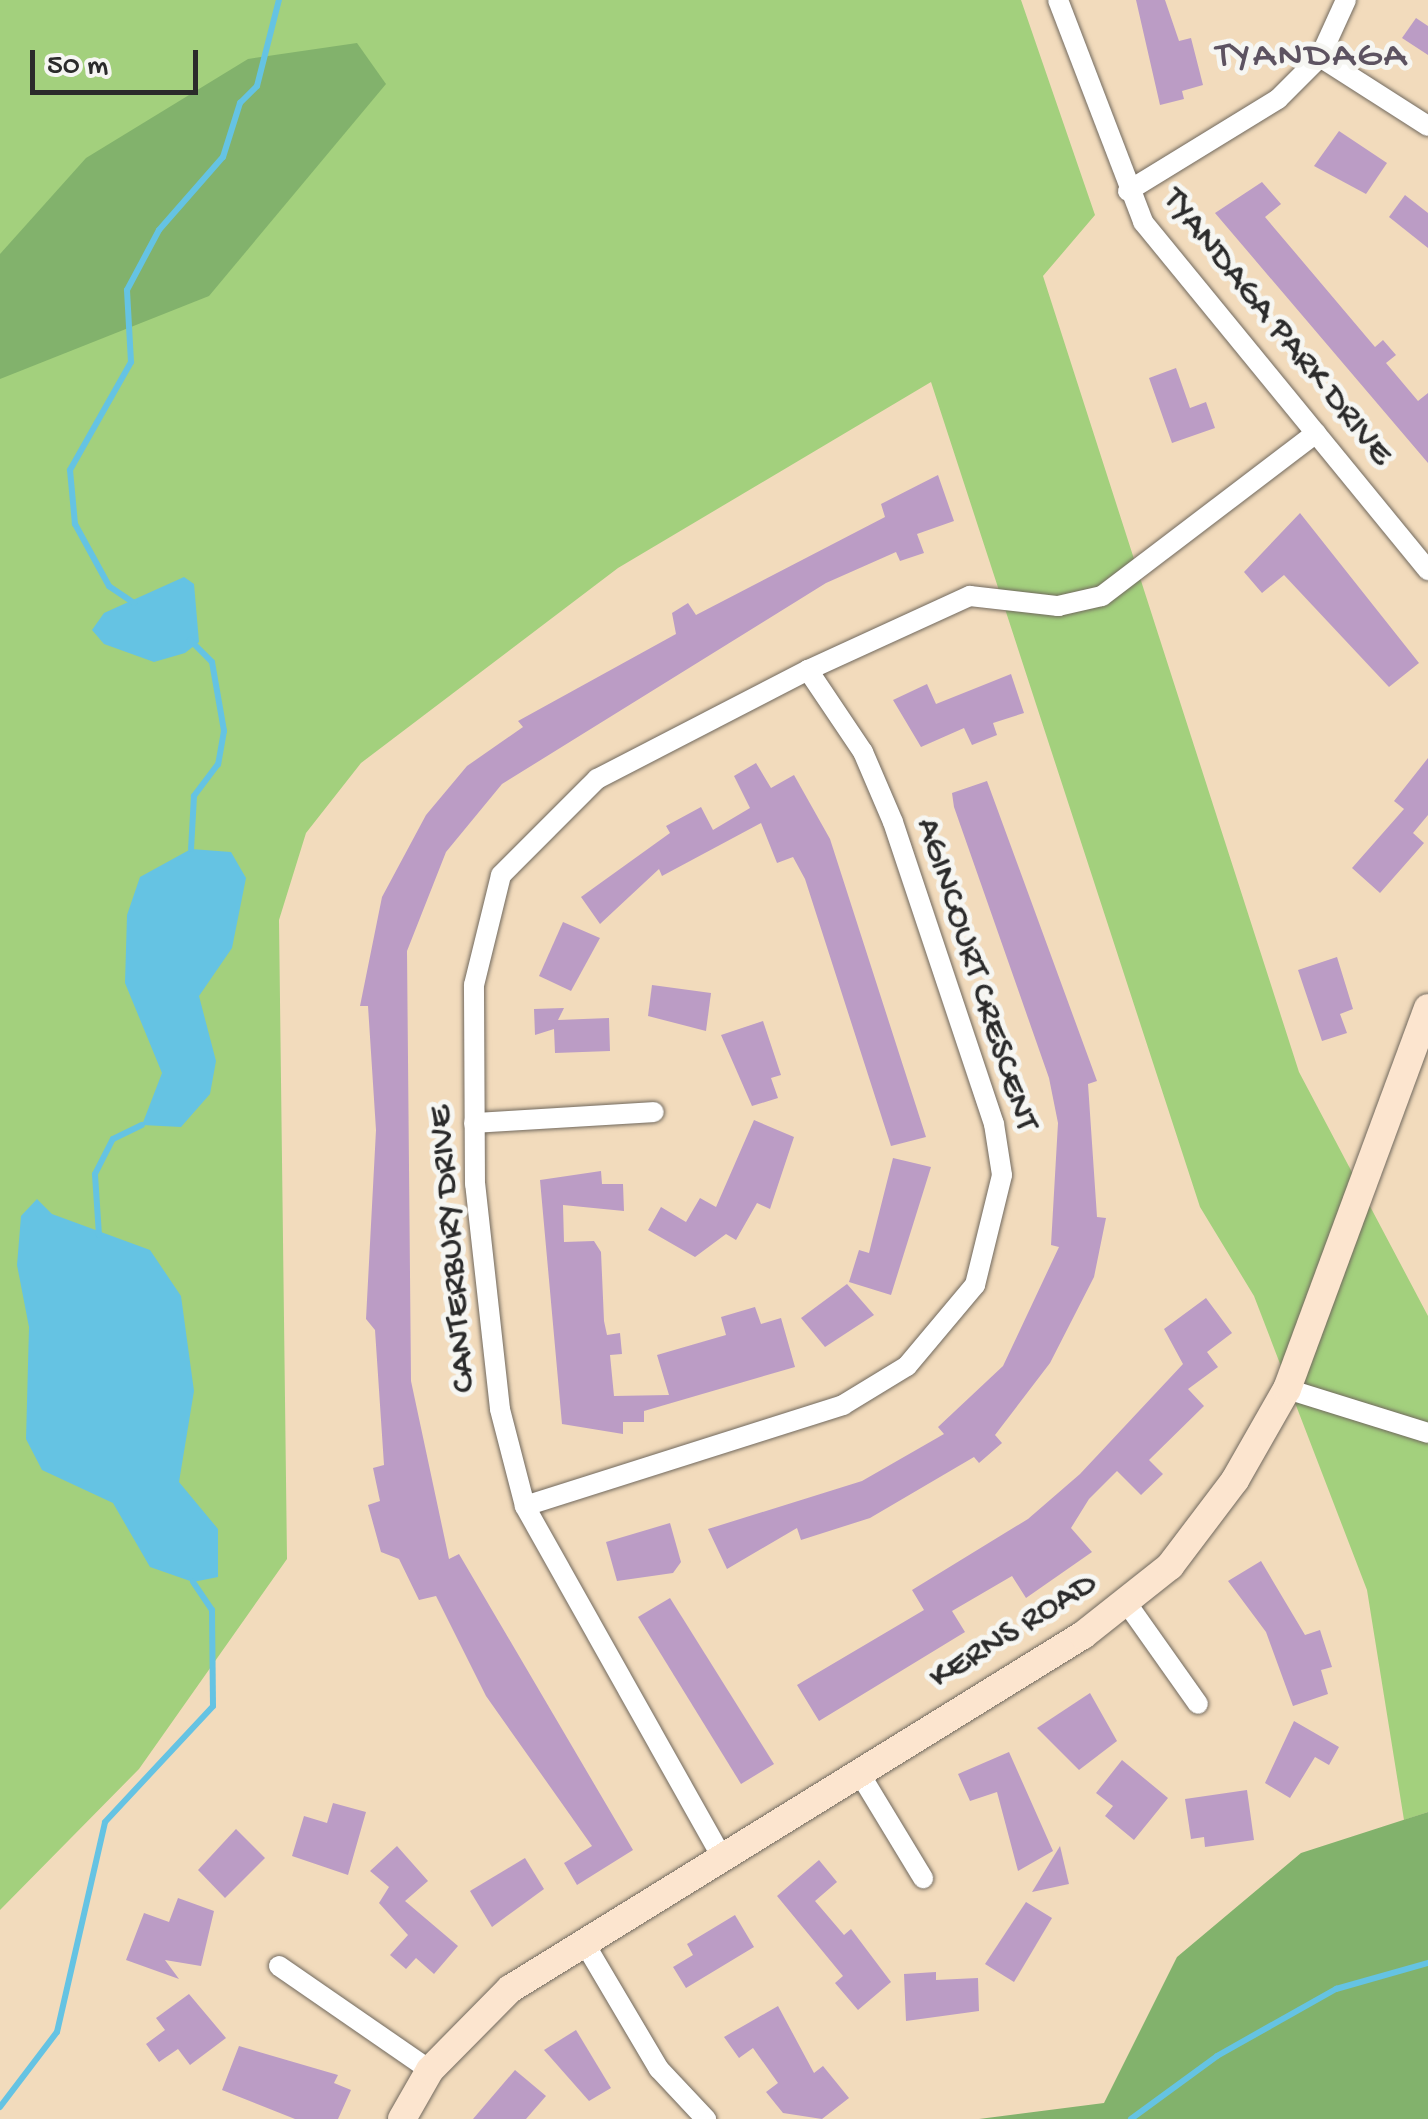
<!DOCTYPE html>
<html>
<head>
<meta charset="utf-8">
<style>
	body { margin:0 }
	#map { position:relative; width:1428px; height:2119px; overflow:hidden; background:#f2dbbc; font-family:"Gochi Hand",sans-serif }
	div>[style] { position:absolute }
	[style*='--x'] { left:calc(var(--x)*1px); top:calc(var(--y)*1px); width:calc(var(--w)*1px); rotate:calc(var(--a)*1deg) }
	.green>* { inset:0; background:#a3d07d }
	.forest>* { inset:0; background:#82b26c }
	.water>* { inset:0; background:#65c3e3 }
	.stream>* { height:6px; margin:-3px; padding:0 3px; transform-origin:3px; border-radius:3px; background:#65c3e3 }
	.building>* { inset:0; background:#bb9cc5 }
	.roads { filter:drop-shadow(0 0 2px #71695e) drop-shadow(0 0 2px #71695e) }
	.street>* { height:20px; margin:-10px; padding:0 10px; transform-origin:10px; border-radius:10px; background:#fff }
	.secondary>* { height:28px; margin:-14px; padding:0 14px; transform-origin:14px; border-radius:14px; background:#fce5cf }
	span { translate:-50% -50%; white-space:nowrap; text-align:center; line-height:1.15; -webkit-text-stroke:10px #f6f6f2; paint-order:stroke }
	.street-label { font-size:35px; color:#2b2b2b }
	.neighbourhood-label { font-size:38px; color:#5d5361; letter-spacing:2.5px }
	.scale { position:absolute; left:30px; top:50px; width:168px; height:45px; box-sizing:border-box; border:5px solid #2b2b2b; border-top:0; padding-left:12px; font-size:30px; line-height:35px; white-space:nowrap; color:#2b2b2b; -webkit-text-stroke:8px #f6f6f2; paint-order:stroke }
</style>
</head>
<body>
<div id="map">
	<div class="green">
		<div style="clip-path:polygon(0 0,1021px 0,1095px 215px,1043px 276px,1299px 1072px,1428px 1316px,1428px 1812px,1404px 1820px,1367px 1590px,1254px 1296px,1200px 1207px,931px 382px,618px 568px,361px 763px,306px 833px,279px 920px,287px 1559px,139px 1769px,0 1910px)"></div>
	</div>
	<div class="forest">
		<div style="clip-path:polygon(357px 43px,386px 84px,209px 296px,0 379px,0 254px,86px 158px,248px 59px)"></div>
		<div style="clip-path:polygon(1428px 1812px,1428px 2119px,979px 2119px,1104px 2103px,1177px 1957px,1301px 1853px)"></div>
	</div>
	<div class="water">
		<div style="clip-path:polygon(184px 577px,194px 584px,199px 642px,185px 653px,154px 662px,104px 644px,92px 630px,104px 613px)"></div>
		<div style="clip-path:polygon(191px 849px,231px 852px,246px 878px,232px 948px,199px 996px,216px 1061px,210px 1094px,181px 1127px,142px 1125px,162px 1073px,125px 983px,127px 915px,140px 877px)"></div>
		<div style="clip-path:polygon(37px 1199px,52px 1214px,150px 1250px,181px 1296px,194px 1391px,179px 1482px,218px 1529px,218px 1577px,193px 1582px,150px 1567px,113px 1503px,42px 1470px,26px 1439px,29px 1327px,17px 1265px,21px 1216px)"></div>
	</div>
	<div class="stream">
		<div style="--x:134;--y:603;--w:30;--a:-146"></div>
		<div style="--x:109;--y:586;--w:71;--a:-118.7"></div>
		<div style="--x:75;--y:524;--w:54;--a:-95.3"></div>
		<div style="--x:70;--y:470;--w:124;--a:-60.5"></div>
		<div style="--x:131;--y:362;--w:72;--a:-93.2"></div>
		<div style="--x:127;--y:290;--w:68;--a:-61.9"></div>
		<div style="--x:159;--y:230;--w:97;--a:-48.8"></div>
		<div style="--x:223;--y:157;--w:57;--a:-72.5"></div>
		<div style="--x:240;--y:103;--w:24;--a:-45"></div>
		<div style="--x:257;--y:86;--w:89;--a:-75.7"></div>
		<div style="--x:190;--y:640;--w:31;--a:45"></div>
		<div style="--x:212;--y:662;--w:70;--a:80.1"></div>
		<div style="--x:224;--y:731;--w:34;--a:100"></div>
		<div style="--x:218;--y:764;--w:40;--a:127"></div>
		<div style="--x:194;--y:796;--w:53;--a:93.2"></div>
		<div style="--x:99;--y:1235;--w:61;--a:-93.8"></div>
		<div style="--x:95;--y:1174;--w:39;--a:-63"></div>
		<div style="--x:113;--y:1139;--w:32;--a:-26"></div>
		<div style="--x:0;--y:2107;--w:94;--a:-52.8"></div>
		<div style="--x:57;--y:2032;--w:215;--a:-77.1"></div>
		<div style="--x:105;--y:1822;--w:158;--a:-47"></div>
		<div style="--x:213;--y:1706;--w:96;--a:-90.6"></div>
		<div style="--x:212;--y:1610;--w:34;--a:-124"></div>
		<div style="--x:1131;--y:2119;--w:107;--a:-36.2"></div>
		<div style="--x:1217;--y:2056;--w:137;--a:-29.4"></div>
		<div style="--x:1336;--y:1989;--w:96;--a:-15.8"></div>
	</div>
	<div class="building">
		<div style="clip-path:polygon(1136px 0,1165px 0,1179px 41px,1191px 38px,1203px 85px,1182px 91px,1184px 99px,1160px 105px)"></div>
		<div style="clip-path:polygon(1416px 18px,1428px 26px,1428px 55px,1402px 38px)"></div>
		<div style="clip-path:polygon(1339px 131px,1387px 163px,1366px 194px,1314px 166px)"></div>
		<div style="clip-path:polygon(1262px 182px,1281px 204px,1265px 217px,1375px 347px,1383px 340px,1396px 355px,1386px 363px,1418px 401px,1428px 393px,1428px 463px,1215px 213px)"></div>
		<div style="clip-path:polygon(1405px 195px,1428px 213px,1428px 248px,1389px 217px)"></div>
		<div style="clip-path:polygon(1176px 368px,1190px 408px,1206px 402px,1215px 428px,1172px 443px,1149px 378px)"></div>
		<div style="clip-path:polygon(938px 475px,954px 521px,917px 534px,924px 553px,900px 561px,896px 552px,826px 583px,502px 784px,446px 852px,407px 951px,411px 1381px,449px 1559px,459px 1554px,633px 1850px,577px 1885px,564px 1863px,592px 1846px,486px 1696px,436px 1596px,419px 1600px,399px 1559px,381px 1552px,368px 1505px,380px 1501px,373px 1468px,384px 1465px,375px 1330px,366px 1319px,376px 1130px,368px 1006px,360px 1006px,382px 897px,426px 815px,467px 766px,523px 727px,518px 721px,676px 634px,672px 613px,688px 603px,696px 615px,885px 517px,881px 504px)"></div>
		<div style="clip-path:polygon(1300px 513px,1419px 663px,1389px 687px,1284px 575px,1262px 593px,1244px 572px)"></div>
		<div style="clip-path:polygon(1011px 674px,1024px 713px,993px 723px,997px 735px,972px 745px,964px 728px,921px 747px,893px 700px,927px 684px,936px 704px)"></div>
		<div style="clip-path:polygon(1428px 758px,1428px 815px,1413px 833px,1424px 843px,1380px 893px,1352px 868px,1404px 809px,1394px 801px)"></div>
		<div style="clip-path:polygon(756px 763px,771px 788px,794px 775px,830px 839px,926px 1137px,891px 1146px,805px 879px,793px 857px,777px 863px,761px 823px,662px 876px,659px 869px,600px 924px,581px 897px,670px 833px,666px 826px,701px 807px,713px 830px,750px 808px,734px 776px)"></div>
		<div style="clip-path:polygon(987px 781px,1097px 1081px,1088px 1084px,1097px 1217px,1106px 1218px,1094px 1277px,1050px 1363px,995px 1435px,1002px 1443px,979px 1463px,974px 1457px,870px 1518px,801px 1540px,797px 1528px,727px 1569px,708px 1529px,862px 1481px,944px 1434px,938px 1427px,1003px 1366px,1059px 1247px,1051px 1245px,1058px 1123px,1049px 1078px,954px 807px,952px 793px)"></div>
		<div style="clip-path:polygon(563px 922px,600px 938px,571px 991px,539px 976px)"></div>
		<div style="clip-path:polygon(1337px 957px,1353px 1009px,1340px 1014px,1347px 1033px,1322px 1041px,1298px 970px)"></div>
		<div style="clip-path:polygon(652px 985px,711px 993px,706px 1031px,648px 1016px)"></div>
		<div style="clip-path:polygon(564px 1008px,558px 1020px,609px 1018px,610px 1051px,555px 1053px,554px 1029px,535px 1035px,534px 1009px)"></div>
		<div style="clip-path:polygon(763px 1021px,781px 1075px,771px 1078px,778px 1098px,752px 1106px,721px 1035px)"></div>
		<div style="clip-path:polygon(754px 1120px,794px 1137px,770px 1209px,757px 1203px,736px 1240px,726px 1234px,695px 1257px,648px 1230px,661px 1207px,686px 1222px,700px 1198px,716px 1207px)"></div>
		<div style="clip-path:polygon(893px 1158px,931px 1167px,891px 1295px,849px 1282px,859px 1250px,869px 1253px)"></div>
		<div style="clip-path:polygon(601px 1171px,602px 1184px,623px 1184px,624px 1211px,563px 1205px,564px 1242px,594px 1241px,601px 1252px,604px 1321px,607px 1335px,620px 1333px,622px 1354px,610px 1355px,614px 1396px,669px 1395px,657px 1355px,726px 1335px,721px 1317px,755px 1307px,761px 1324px,781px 1318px,795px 1367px,644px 1411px,644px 1422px,623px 1422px,623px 1434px,562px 1424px,540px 1180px)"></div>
		<div style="clip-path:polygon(847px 1284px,874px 1315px,825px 1347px,801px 1318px)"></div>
		<div style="clip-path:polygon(1206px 1298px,1232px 1333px,1207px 1352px,1218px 1367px,1188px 1389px,1204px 1406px,1149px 1460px,1163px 1474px,1141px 1495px,1117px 1471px,1089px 1499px,1071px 1528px,1092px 1552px,1026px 1598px,1012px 1576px,952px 1611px,965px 1632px,819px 1721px,797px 1685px,924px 1610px,912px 1590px,1028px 1519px,1080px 1474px,1183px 1364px,1164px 1329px)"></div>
		<div style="clip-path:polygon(670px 1523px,681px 1562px,673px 1573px,617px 1581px,606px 1542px)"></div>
		<div style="clip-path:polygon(1261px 1561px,1305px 1635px,1320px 1630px,1332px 1667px,1321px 1670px,1328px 1694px,1293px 1706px,1266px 1632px,1228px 1581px)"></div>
		<div style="clip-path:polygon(670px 1598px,774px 1764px,741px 1784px,638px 1617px)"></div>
		<div style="clip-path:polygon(1090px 1693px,1117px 1741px,1079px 1770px,1037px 1728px)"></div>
		<div style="clip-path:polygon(1294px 1721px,1339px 1747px,1329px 1765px,1315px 1757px,1290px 1798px,1265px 1783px)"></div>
		<div style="clip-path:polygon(1009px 1752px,1053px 1851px,1018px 1871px,997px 1792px,970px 1801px,958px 1774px)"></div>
		<div style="clip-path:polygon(1122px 1760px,1168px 1798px,1134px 1840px,1105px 1816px,1113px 1806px,1096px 1793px)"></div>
		<div style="clip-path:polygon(1247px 1790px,1254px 1840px,1205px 1847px,1204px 1837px,1191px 1839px,1185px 1799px)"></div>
		<div style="clip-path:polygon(333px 1803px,366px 1812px,348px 1875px,292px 1856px,304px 1816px,327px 1823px)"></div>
		<div style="clip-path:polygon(236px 1829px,265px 1858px,225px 1898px,198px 1870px)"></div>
		<div style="clip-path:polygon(397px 1846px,428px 1881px,405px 1901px,458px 1946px,434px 1974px,416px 1958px,406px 1969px,390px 1955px,408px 1935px,379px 1903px,389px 1887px,370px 1871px)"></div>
		<div style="clip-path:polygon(1060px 1846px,1069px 1884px,1032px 1892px)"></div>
		<div style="clip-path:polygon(525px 1858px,544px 1889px,492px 1927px,470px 1891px)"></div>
		<div style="clip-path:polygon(819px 1860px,837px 1882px,815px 1901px,844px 1935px,851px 1929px,891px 1982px,858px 2010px,835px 1983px,843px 1976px,777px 1896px)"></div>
		<div style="clip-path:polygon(178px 1898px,214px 1911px,201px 1966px,165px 1960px,179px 1979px,126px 1960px,144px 1913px,169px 1922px)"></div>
		<div style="clip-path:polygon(1026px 1902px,1052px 1918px,1014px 1982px,985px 1964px)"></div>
		<div style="clip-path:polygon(735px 1915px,754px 1947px,686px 1988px,673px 1967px,693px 1955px,687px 1944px)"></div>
		<div style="clip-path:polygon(936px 1972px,936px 1980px,978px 1978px,979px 2011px,906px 2021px,904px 1974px)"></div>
		<div style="clip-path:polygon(189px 1994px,226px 2038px,190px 2065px,178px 2049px,159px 2062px,146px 2044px,165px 2030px,156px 2018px)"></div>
		<div style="clip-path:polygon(778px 2006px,814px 2073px,823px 2066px,849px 2098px,822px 2119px,783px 2113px,766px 2092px,778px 2083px,753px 2048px,739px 2058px,724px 2037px)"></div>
		<div style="clip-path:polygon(576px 2030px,611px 2088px,589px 2101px,544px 2050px)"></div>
		<div style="clip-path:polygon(239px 2046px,338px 2075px,334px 2083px,351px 2090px,338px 2119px,295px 2119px,222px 2090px)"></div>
		<div style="clip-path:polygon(515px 2070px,546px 2096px,526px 2119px,473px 2119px)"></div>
	</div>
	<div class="roads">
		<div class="street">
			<div style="--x:1058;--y:0;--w:238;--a:69"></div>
			<div style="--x:1143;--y:222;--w:450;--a:50.7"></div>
			<div style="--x:1320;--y:57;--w:128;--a:32.6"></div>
			<div style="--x:1128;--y:191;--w:176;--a:-31.5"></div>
			<div style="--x:1278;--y:99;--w:59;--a:-45"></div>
			<div style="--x:1320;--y:57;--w:63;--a:-65.5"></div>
			<div style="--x:474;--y:1123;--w:180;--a:-3.5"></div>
			<div style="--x:1287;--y:1389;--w:148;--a:17.3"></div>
			<div style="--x:525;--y:1506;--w:334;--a:-17.6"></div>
			<div style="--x:843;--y:1405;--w:75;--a:-31.4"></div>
			<div style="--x:907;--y:1366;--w:106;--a:-50"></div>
			<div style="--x:975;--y:1285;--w:113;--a:-76.2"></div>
			<div style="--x:1002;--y:1175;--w:52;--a:-98.9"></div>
			<div style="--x:994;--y:1124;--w:318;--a:-108.5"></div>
			<div style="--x:893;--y:822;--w:76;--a:-113.2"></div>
			<div style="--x:863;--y:752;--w:99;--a:-123.9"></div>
			<div style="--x:1128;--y:1605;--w:121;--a:54.7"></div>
			<div style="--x:860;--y:1774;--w:122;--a:58.8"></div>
			<div style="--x:724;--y:1861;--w:407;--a:-119.3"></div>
			<div style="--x:525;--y:1506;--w:100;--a:-104.5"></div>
			<div style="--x:500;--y:1409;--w:226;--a:-96.3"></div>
			<div style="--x:475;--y:1184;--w:199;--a:-90.3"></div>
			<div style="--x:474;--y:985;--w:113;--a:-76.2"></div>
			<div style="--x:501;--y:875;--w:136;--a:-45"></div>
			<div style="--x:597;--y:779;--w:237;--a:-27.3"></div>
			<div style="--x:808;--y:670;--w:178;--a:-24.6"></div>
			<div style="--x:970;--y:596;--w:89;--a:6.5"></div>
			<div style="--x:1058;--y:606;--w:45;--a:-12.8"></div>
			<div style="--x:1102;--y:596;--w:269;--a:-37.3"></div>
			<div style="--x:585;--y:1944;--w:145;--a:59.4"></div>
			<div style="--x:659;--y:2069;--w:69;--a:46.8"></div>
			<div style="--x:279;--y:1966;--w:183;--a:34.6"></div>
		</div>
		<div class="secondary">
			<div style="--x:402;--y:2119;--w:56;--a:-60.3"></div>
			<div style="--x:430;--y:2070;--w:114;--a:-45.4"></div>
			<div style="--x:510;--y:1989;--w:674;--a:-31.71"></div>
			<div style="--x:1083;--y:1635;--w:111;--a:-38.4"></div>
			<div style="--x:1170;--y:1566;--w:108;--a:-52.9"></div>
			<div style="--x:1235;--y:1480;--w:105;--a:-60.3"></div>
			<div style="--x:1287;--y:1389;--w:406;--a:-69.7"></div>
		</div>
	</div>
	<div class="street-label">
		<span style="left:1276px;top:328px;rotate:51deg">TYANDAGA PARK DRIVE</span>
		<span style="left:975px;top:975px;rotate:72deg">AGINCOURT CRESCENT</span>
		<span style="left:454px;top:1249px;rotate:-95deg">CANTERBURY DRIVE</span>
		<span style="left:1014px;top:1632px;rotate:-32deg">KERNS ROAD</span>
	</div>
	<div class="neighbourhood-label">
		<span style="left:1312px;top:58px">TYANDAGA</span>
	</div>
	<div class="scale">50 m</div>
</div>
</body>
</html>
